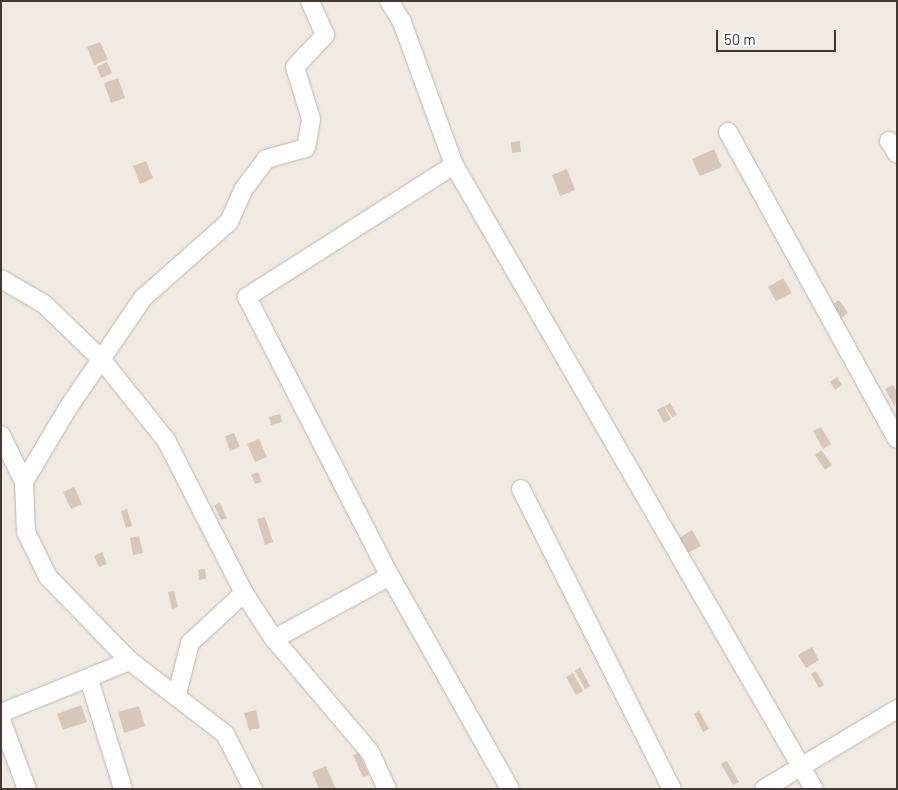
<!DOCTYPE html>
<html>
<head>
<meta charset="utf-8">
<style>
	body { margin:0 }
	#map { position:relative; width:898px; height:790px; overflow:hidden; background:#f1eae2; font-family:Barlow,sans-serif }
	div>[style] { position:absolute }
	[style*='--x'] { left:calc(var(--x)*1px); top:calc(var(--y)*1px); width:calc(var(--w)*1px); rotate:calc(var(--a)*1deg) }
	.building>* { inset:0; background:#d6c7ba }
	.roads { filter:drop-shadow(0 0 1px #bfb3a7) drop-shadow(0 0 1px #bfb3a7) }
	.street>* { height:18px; margin:-9px; padding:0 9px; transform-origin:9px; border-radius:9px; background:#fff }
	span { translate:-50% -50%; white-space:nowrap; text-align:center; line-height:1.15; -webkit-text-stroke:4px #fff; paint-order:stroke }
	.frame { position:absolute; inset:0; border:2px solid #423a32; pointer-events:none }
	.scale { position:absolute; left:716px; top:30px; width:120px; height:22px; box-sizing:border-box; border:2px solid #423a32; border-top:0; padding-left:6px; font-size:15px; line-height:18px; white-space:nowrap; color:#423a32; -webkit-text-stroke:4px #fff; paint-order:stroke }
</style>
</head>
<body>
<div id="map">
	<div class="building">
		<div style="clip-path:polygon(100px 42px,108px 59px,94px 65px,87px 47px)"></div>
		<div style="clip-path:polygon(107px 62px,112px 73px,101px 78px,97px 67px)"></div>
		<div style="clip-path:polygon(118px 78px,125px 98px,111px 103px,104px 83px)"></div>
		<div style="clip-path:polygon(520px 141px,521px 152px,512px 153px,511px 142px)"></div>
		<div style="clip-path:polygon(714px 149px,722px 167px,700px 176px,692px 159px)"></div>
		<div style="clip-path:polygon(146px 161px,153px 178px,140px 184px,133px 166px)"></div>
		<div style="clip-path:polygon(567px 169px,575px 190px,560px 196px,552px 175px)"></div>
		<div style="clip-path:polygon(783px 278px,792px 293px,776px 301px,768px 287px)"></div>
		<div style="clip-path:polygon(839px 300px,848px 313px,841px 318px,832px 305px)"></div>
		<div style="clip-path:polygon(837px 377px,842px 385px,835px 390px,830px 382px)"></div>
		<div style="clip-path:polygon(893px 385px,897px 392px,895px 407px,885px 389px)"></div>
		<div style="clip-path:polygon(670px 403px,677px 415px,672px 417px,665px 406px)"></div>
		<div style="clip-path:polygon(664px 406px,671px 419px,664px 423px,657px 410px)"></div>
		<div style="clip-path:polygon(280px 414px,282px 422px,271px 425px,269px 417px)"></div>
		<div style="clip-path:polygon(821px 427px,831px 444px,823px 449px,813px 431px)"></div>
		<div style="clip-path:polygon(234px 433px,240px 447px,230px 451px,225px 436px)"></div>
		<div style="clip-path:polygon(259px 439px,267px 457px,255px 462px,247px 444px)"></div>
		<div style="clip-path:polygon(821px 450px,832px 465px,825px 470px,815px 455px)"></div>
		<div style="clip-path:polygon(258px 472px,262px 482px,255px 484px,251px 475px)"></div>
		<div style="clip-path:polygon(74px 487px,82px 504px,71px 509px,63px 492px)"></div>
		<div style="clip-path:polygon(220px 503px,227px 518px,221px 520px,214px 505px)"></div>
		<div style="clip-path:polygon(127px 509px,132px 526px,126px 528px,121px 511px)"></div>
		<div style="clip-path:polygon(265px 517px,273px 542px,265px 545px,257px 519px)"></div>
		<div style="clip-path:polygon(692px 530px,701px 546px,684px 555px,676px 540px)"></div>
		<div style="clip-path:polygon(139px 536px,143px 553px,133px 555px,130px 538px)"></div>
		<div style="clip-path:polygon(102px 552px,107px 564px,99px 567px,94px 556px)"></div>
		<div style="clip-path:polygon(205px 569px,206px 579px,199px 580px,198px 570px)"></div>
		<div style="clip-path:polygon(174px 591px,178px 607px,172px 609px,168px 592px)"></div>
		<div style="clip-path:polygon(812px 647px,819px 660px,806px 668px,798px 655px)"></div>
		<div style="clip-path:polygon(580px 667px,590px 686px,585px 689px,575px 671px)"></div>
		<div style="clip-path:polygon(816px 671px,824px 685px,819px 688px,811px 674px)"></div>
		<div style="clip-path:polygon(573px 673px,583px 691px,576px 695px,566px 677px)"></div>
		<div style="clip-path:polygon(81px 705px,87px 722px,63px 730px,57px 714px)"></div>
		<div style="clip-path:polygon(139px 706px,145px 726px,124px 733px,118px 712px)"></div>
		<div style="clip-path:polygon(256px 710px,260px 728px,249px 730px,244px 713px)"></div>
		<div style="clip-path:polygon(699px 711px,709px 729px,703px 732px,694px 714px)"></div>
		<div style="clip-path:polygon(359px 753px,369px 775px,363px 777px,353px 755px)"></div>
		<div style="clip-path:polygon(727px 761px,739px 782px,733px 785px,721px 764px)"></div>
		<div style="clip-path:polygon(326px 766px,336px 789px,319px 789px,312px 772px)"></div>
	</div>
	<div class="roads">
		<div class="street">
			<div style="--x:389;--y:1;--w:25;--a:58"></div>
			<div style="--x:402;--y:22;--w:152;--a:70"></div>
			<div style="--x:454;--y:165;--w:720;--a:60.02"></div>
			<div style="--x:728;--y:132;--w:350;--a:61.2"></div>
			<div style="--x:889;--y:141;--w:15;--a:58"></div>
			<div style="--x:454;--y:165;--w:246;--a:147.5"></div>
			<div style="--x:247;--y:297;--w:314;--a:62.9"></div>
			<div style="--x:390;--y:576;--w:244;--a:60.6"></div>
			<div style="--x:1;--y:279;--w:50;--a:30.2"></div>
			<div style="--x:44;--y:304;--w:79;--a:44"></div>
			<div style="--x:101;--y:359;--w:104;--a:51.3"></div>
			<div style="--x:166;--y:440;--w:172;--a:63"></div>
			<div style="--x:1;--y:435;--w:52;--a:63.9"></div>
			<div style="--x:24;--y:482;--w:50;--a:87.7"></div>
			<div style="--x:26;--y:532;--w:50;--a:63.9"></div>
			<div style="--x:48;--y:577;--w:117;--a:45.7"></div>
			<div style="--x:130;--y:661;--w:120;--a:37.5"></div>
			<div style="--x:225;--y:734;--w:62;--a:63"></div>
			<div style="--x:24;--y:482;--w:86;--a:-59.3"></div>
			<div style="--x:68;--y:408;--w:133;--a:-55.7"></div>
			<div style="--x:143;--y:298;--w:115;--a:-41.5"></div>
			<div style="--x:229;--y:222;--w:35;--a:-66"></div>
			<div style="--x:243;--y:190;--w:39;--a:-53"></div>
			<div style="--x:266;--y:159;--w:41;--a:-15.4"></div>
			<div style="--x:306;--y:148;--w:29;--a:-80"></div>
			<div style="--x:311;--y:119;--w:54;--a:-107.1"></div>
			<div style="--x:295;--y:67;--w:44;--a:-46.8"></div>
			<div style="--x:325;--y:35;--w:37;--a:-114"></div>
			<div style="--x:521;--y:489;--w:336;--a:63.3"></div>
			<div style="--x:274;--y:639;--w:132;--a:-28.5"></div>
			<div style="--x:89;--y:679;--w:115;--a:72.8"></div>
			<div style="--x:177;--y:694;--w:53;--a:-75.7"></div>
			<div style="--x:190;--y:643;--w:74;--a:-42.8"></div>
			<div style="--x:244;--y:593;--w:55;--a:56.9"></div>
			<div style="--x:274;--y:639;--w:148;--a:49.7"></div>
			<div style="--x:370;--y:752;--w:41;--a:65.3"></div>
			<div style="--x:1;--y:713;--w:139;--a:-22"></div>
			<div style="--x:1;--y:720;--w:74;--a:69.4"></div>
			<div style="--x:764;--y:789;--w:155;--a:-31"></div>
		</div>
	</div>
	<div class="frame"></div>
	<div class="scale">50 m</div>
</div>
</body>
</html>
